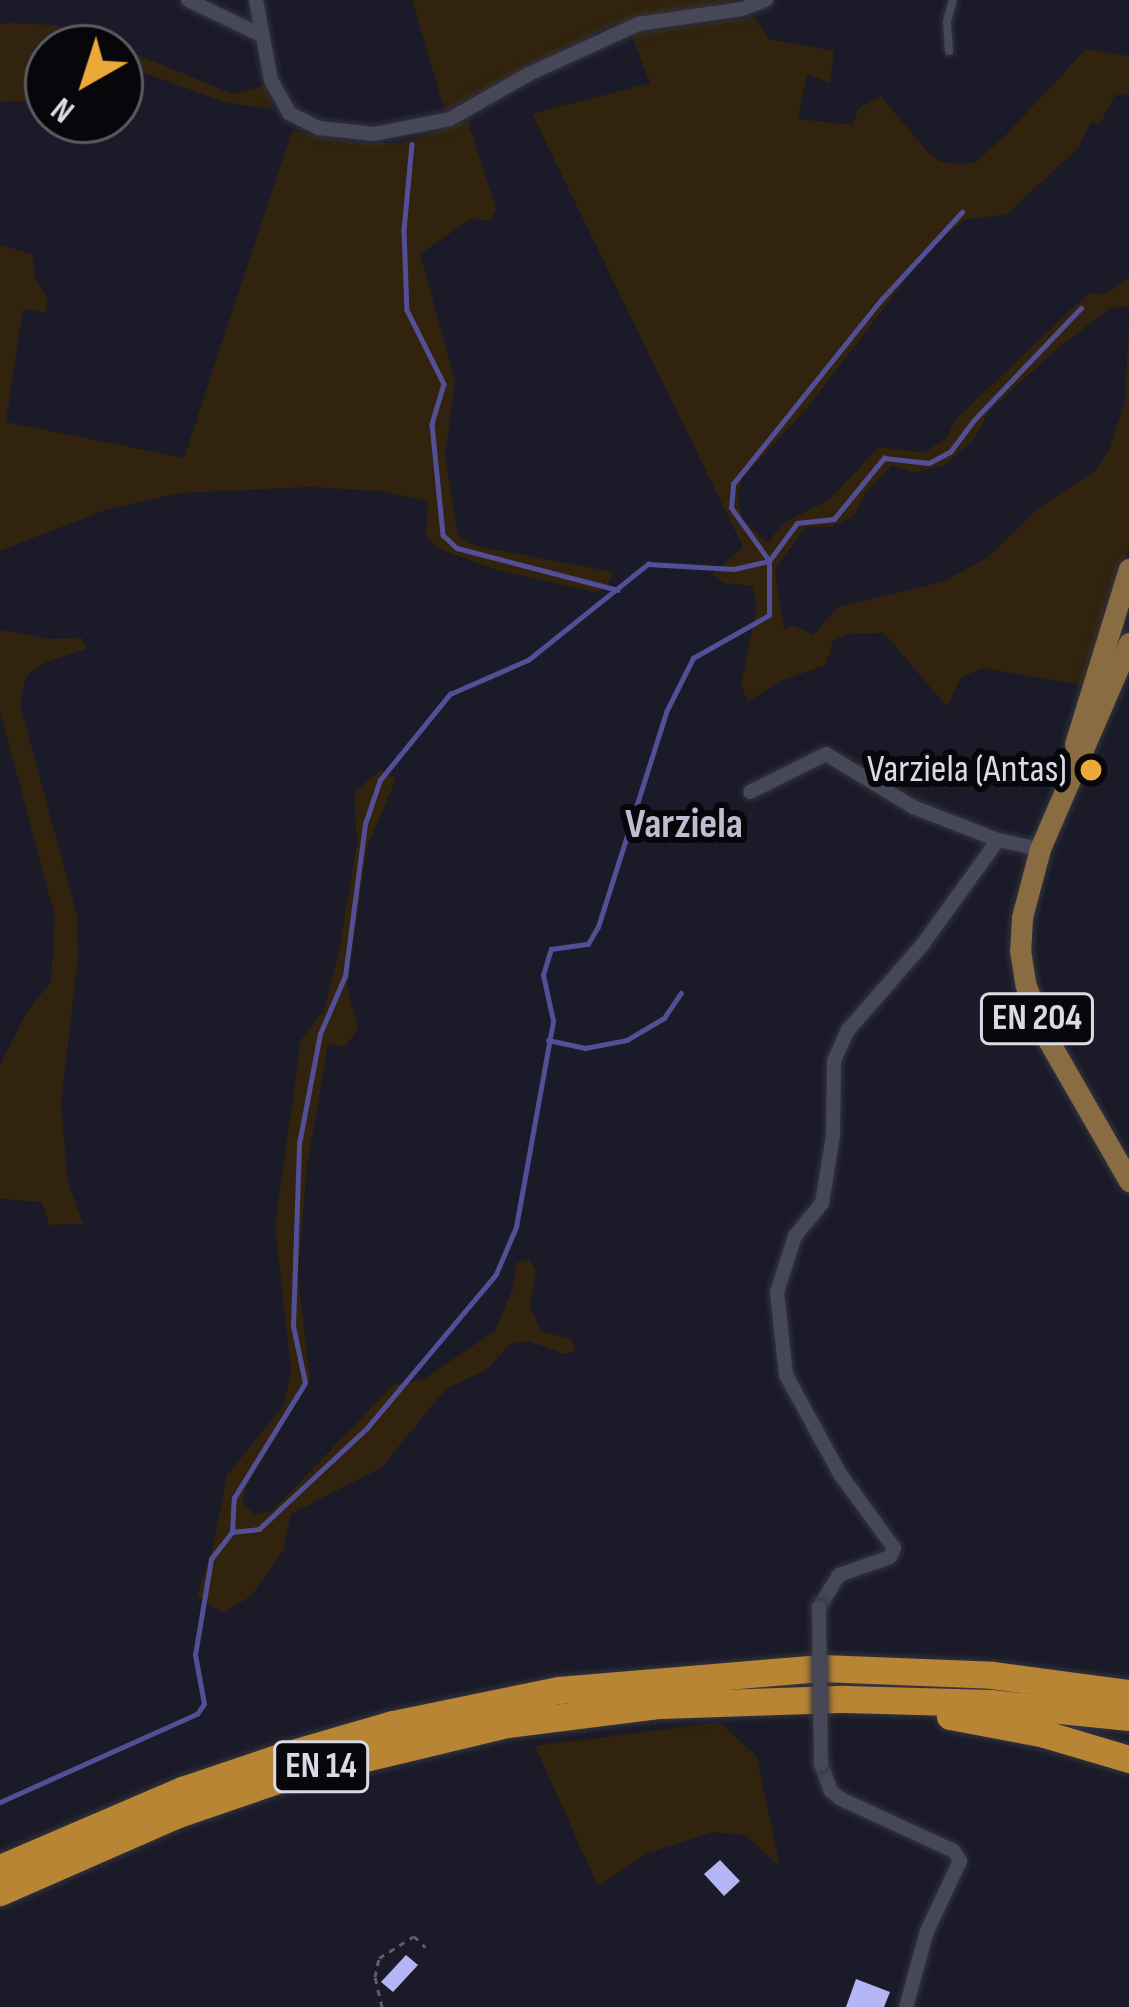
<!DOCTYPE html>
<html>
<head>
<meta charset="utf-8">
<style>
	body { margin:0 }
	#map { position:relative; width:1129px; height:2007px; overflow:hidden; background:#1a1a28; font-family:"Sofia Sans Condensed",sans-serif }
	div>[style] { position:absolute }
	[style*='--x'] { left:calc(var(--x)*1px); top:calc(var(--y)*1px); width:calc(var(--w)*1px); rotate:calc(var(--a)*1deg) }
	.green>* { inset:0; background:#31230d }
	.stream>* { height:4.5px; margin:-2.25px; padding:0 2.25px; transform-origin:2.25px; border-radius:2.25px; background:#524f96 }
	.building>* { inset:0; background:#b3b5f4 }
	.path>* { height:3px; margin-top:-1.5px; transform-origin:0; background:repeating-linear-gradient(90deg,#5c5d69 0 6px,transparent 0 12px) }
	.roads { filter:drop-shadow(0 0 3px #34343f) drop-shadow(0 0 3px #34343f) }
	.lane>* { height:8px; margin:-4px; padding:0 4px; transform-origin:4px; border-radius:4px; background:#464757 }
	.street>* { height:14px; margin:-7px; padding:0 7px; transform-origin:7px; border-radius:7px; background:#464757 }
	.primary>* { height:21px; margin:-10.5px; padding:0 10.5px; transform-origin:10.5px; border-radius:10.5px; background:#8a6c42 }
	.highway>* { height:27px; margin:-13.5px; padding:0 13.5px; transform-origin:13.5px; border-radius:13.5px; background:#b88534 }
	.bridges { filter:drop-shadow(0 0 3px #34343f) drop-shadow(0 0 3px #34343f) }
	.street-bridge>* { height:14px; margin:-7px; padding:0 7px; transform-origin:7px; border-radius:7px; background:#464757 }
	.dots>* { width:33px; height:33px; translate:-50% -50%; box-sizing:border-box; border:6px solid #06060b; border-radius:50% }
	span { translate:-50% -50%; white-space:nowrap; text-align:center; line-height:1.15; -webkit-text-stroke:12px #06060b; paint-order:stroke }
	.shield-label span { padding:3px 9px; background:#06060b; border:3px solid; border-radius:9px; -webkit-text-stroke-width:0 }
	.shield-label { font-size:36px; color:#d9dae4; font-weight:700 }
	.poi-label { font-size:39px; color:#d9dae4 }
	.right { translate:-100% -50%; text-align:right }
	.neighbourhood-label { font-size:42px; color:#bdbed2; font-weight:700 }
	.north { position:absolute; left:24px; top:24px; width:120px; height:120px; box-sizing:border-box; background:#06060b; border:3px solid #5a5b62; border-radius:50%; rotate:219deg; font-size:33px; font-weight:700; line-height:48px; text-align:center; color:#d9dae4 }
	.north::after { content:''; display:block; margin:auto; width:42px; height:54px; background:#eca93a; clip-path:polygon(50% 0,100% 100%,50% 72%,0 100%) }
</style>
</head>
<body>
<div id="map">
	<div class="green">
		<div style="clip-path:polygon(412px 0,738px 0,614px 24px,445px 111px)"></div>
		<div style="clip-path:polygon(755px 17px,768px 39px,834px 51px,830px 83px,807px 74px,798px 119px,852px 125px,859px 108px,881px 96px,926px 150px,939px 161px,961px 165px,977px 161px,1006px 135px,1086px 49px,1129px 56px,1129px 94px,1115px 95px,1100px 124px,1091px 122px,1078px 148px,1007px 214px,965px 220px,929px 249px,808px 407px,743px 477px,737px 494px,742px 519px,768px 543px,782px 524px,830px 499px,879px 447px,924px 453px,947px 438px,955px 420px,1067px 313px,1092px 292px,1103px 295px,1129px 278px,1129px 306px,1110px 308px,1051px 354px,989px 411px,974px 439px,945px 465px,915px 473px,892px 465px,866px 492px,853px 517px,830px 527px,806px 527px,775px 569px,784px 630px,794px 625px,813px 635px,838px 607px,942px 582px,987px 558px,1037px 509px,1096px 470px,1110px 448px,1125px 401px,1129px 323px,1129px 548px,1082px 685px,984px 668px,961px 677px,947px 707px,884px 633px,847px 634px,833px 641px,826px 665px,780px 681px,748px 702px,741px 685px,757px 606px,752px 586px,725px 583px,712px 574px,743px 547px,532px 114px,650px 83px,631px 34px)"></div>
		<div style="clip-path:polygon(11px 23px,54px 25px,116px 46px,233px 94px,266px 85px,272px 109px,228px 103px,120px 65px,120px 48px,48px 48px,48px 101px,0 102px,0 24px)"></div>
		<div style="clip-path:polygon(468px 121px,496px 209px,491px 221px,471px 219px,420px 254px,455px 381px,445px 455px,458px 536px,476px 546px,614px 572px,606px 588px,595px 592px,496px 570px,437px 548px,426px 536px,428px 501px,380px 491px,310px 487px,179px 493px,105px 510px,0 551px,0 245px,32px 254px,36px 281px,47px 297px,46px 313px,23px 309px,6px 422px,184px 458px,292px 131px,357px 143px,401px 143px)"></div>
		<div style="clip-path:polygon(6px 630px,48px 639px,82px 638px,86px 649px,44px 663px,26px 676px,20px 704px,77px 915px,78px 958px,61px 1104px,68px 1183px,83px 1224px,49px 1225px,42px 1202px,0 1199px,0 1065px,27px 1012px,51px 981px,55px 917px,0 711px,0 632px)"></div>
		<div style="clip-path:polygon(381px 769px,396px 779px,367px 847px,347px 987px,358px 1029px,345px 1047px,328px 1044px,307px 1166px,298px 1276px,310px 1378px,245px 1489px,243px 1504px,255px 1515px,273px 1510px,393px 1385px,422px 1380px,495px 1331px,513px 1288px,516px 1263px,529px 1259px,536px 1272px,530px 1305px,540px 1331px,572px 1339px,575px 1351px,564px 1354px,529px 1341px,511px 1344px,486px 1370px,446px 1389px,381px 1468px,291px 1514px,283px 1551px,251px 1596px,223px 1613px,197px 1596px,213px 1547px,227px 1475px,284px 1405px,291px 1370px,275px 1225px,301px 1040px,324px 1010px,338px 956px,357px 844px,354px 793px)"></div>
		<div style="clip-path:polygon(720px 1722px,757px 1757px,780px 1867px,745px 1835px,713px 1832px,648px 1853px,598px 1886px,535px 1746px)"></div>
	</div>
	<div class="stream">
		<div style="--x:412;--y:144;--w:86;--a:95.3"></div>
		<div style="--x:404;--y:230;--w:80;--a:87.9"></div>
		<div style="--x:407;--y:310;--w:83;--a:63.4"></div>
		<div style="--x:444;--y:384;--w:42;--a:106.7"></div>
		<div style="--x:432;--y:424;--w:112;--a:84.3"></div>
		<div style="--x:443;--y:535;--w:19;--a:43"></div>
		<div style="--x:457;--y:548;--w:166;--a:14.6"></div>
		<div style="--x:548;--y:1040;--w:38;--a:12"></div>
		<div style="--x:585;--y:1048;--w:43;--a:-10.8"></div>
		<div style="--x:627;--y:1040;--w:43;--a:-30.7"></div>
		<div style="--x:664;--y:1018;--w:30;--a:-56"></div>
		<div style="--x:232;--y:1532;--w:34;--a:-87"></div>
		<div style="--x:234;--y:1498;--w:135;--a:-58.3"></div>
		<div style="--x:305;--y:1383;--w:58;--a:-101.9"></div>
		<div style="--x:293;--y:1326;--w:182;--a:-88.1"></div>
		<div style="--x:299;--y:1144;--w:112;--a:-79.2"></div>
		<div style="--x:320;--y:1034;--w:63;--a:-66.7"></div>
		<div style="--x:345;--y:976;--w:153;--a:-82.5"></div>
		<div style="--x:365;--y:824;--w:46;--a:-71.2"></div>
		<div style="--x:380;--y:780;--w:111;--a:-50.9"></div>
		<div style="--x:450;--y:694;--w:85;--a:-23.6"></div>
		<div style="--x:528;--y:660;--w:154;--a:-38.7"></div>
		<div style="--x:648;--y:564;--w:86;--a:3.3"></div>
		<div style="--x:734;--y:569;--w:36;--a:-13"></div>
		<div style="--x:769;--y:561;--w:65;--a:-125.6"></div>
		<div style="--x:731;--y:508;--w:24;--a:-85"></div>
		<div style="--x:733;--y:484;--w:238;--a:-51.2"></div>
		<div style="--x:882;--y:299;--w:118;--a:-47.4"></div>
		<div style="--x:0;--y:1802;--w:216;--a:-24.1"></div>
		<div style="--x:197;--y:1714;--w:12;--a:-55"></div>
		<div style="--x:204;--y:1704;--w:50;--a:-100.4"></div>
		<div style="--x:195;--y:1655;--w:97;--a:-80.5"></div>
		<div style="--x:211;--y:1559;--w:34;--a:-52"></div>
		<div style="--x:232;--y:1532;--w:27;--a:-6"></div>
		<div style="--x:259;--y:1529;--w:148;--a:-43.1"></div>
		<div style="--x:367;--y:1428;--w:201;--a:-50"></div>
		<div style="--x:496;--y:1274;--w:51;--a:-66.9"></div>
		<div style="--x:516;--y:1227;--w:209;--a:-79.8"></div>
		<div style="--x:553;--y:1021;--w:47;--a:-102.3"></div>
		<div style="--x:543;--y:975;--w:27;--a:-73"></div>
		<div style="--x:551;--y:949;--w:37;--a:-8"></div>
		<div style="--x:588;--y:944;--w:20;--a:-60"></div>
		<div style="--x:598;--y:927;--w:225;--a:-72.4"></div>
		<div style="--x:666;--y:712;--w:60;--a:-63.4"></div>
		<div style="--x:693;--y:658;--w:87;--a:-29.5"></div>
		<div style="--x:769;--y:615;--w:54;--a:-90"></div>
		<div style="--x:769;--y:561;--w:47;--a:-53.6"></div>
		<div style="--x:797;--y:523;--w:37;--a:-6"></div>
		<div style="--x:834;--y:519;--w:79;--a:-50.7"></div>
		<div style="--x:884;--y:458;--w:45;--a:6.3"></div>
		<div style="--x:929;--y:463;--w:24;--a:-28"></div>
		<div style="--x:950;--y:452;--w:39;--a:-53"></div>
		<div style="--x:973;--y:421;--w:156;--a:-46.3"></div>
	</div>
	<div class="building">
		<div style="clip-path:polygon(720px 1860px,740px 1881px,724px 1896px,704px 1874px)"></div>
		<div style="clip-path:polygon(406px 1955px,418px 1965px,393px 1992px,381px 1982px)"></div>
		<div style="clip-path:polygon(856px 1979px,890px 1992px,884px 2007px,846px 2007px)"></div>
	</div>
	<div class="path">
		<div style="--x:382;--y:2007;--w:31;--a:-103"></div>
		<div style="--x:375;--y:1977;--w:19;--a:-78"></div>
		<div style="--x:379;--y:1958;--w:41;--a:-32.2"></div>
		<div style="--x:414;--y:1936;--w:16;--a:45"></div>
	</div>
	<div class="roads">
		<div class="lane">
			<div style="--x:949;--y:51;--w:30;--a:-94"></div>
			<div style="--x:947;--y:21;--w:22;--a:-74"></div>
		</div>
		<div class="street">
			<div style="--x:188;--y:0;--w:81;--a:25.6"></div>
			<div style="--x:256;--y:0;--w:81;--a:79.4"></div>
			<div style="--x:271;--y:80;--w:38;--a:61"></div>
			<div style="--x:289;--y:113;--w:34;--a:27"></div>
			<div style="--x:319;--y:128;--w:55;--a:6.2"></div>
			<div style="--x:374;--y:134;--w:77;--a:-11.2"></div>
			<div style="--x:450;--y:119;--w:91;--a:-29.7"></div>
			<div style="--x:529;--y:74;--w:120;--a:-24.6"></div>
			<div style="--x:638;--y:24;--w:105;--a:-8.2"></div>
			<div style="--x:742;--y:9;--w:26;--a:-21"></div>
			<div style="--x:750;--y:792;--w:85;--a:-26.6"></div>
			<div style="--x:826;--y:754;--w:102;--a:31.3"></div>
			<div style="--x:913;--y:807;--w:91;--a:21.2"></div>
			<div style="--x:819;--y:1607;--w:38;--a:-58"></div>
			<div style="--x:839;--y:1575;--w:54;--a:-19.4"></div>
			<div style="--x:890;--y:1557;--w:10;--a:-66"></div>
			<div style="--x:894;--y:1548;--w:92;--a:-126.1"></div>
			<div style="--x:840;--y:1474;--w:113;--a:-118.6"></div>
			<div style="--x:786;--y:1375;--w:83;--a:-96.2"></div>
			<div style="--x:777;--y:1292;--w:59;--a:-72.2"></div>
			<div style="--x:795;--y:1236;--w:43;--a:-50.7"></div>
			<div style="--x:822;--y:1203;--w:68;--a:-80.7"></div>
			<div style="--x:833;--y:1136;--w:75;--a:-89.2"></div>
			<div style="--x:834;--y:1061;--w:34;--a:-66"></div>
			<div style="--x:848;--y:1030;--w:114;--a:-48.9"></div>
			<div style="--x:923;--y:944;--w:128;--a:-54.2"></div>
			<div style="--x:998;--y:840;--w:43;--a:12.1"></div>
			<div style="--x:821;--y:1764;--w:29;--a:70"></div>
			<div style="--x:831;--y:1791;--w:13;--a:39"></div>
			<div style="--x:841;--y:1799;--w:124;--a:24.7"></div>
			<div style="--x:954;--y:1851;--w:12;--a:59"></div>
			<div style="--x:960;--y:1861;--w:77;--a:115.2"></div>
			<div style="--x:927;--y:1931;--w:79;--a:105.4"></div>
		</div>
		<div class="primary">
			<div style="--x:1129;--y:643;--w:224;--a:113.4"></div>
			<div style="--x:1040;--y:849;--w:70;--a:104.8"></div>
			<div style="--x:1022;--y:917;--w:33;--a:93"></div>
			<div style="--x:1020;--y:950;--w:36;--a:81"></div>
			<div style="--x:1026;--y:986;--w:50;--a:69"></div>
			<div style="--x:1044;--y:1033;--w:171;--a:60.1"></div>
			<div style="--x:1075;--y:744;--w:183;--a:-72.9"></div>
		</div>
		<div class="highway">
			<div style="--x:950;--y:1716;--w:93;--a:10.6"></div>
			<div style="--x:1041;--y:1733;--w:92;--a:16.5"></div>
			<div style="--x:0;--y:1868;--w:198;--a:-23.2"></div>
			<div style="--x:182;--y:1790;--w:110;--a:-18.6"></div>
			<div style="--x:286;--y:1755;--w:111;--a:-16.2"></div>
			<div style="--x:393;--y:1724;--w:169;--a:-11.6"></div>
			<div style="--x:559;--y:1690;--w:263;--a:-4.8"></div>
			<div style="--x:821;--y:1668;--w:171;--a:2.3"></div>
			<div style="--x:992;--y:1675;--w:138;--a:7.5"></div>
			<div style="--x:0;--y:1892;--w:191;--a:-23.7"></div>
			<div style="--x:175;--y:1815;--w:117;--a:-18.9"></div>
			<div style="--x:286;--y:1777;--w:227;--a:-13.5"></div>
			<div style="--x:507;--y:1724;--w:154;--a:-7.1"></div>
			<div style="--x:660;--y:1705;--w:185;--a:-1.9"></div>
			<div style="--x:845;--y:1699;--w:146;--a:1.6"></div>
			<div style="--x:991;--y:1703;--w:139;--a:5.8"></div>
		</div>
	</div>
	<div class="bridges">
		<div class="street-bridge">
			<div style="--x:819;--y:1607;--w:157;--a:89.3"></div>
		</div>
	</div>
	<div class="dots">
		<div style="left:1091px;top:770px;background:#eca93a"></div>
	</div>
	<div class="shield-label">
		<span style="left:1037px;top:1019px">EN 204</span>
		<span style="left:321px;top:1767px">EN 14</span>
	</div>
	<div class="poi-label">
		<span class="right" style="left:1067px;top:770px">Varziela (Antas)</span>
	</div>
	<div class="neighbourhood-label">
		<span style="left:684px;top:825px">Varziela</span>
	</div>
	<div class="north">N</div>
</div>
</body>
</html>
